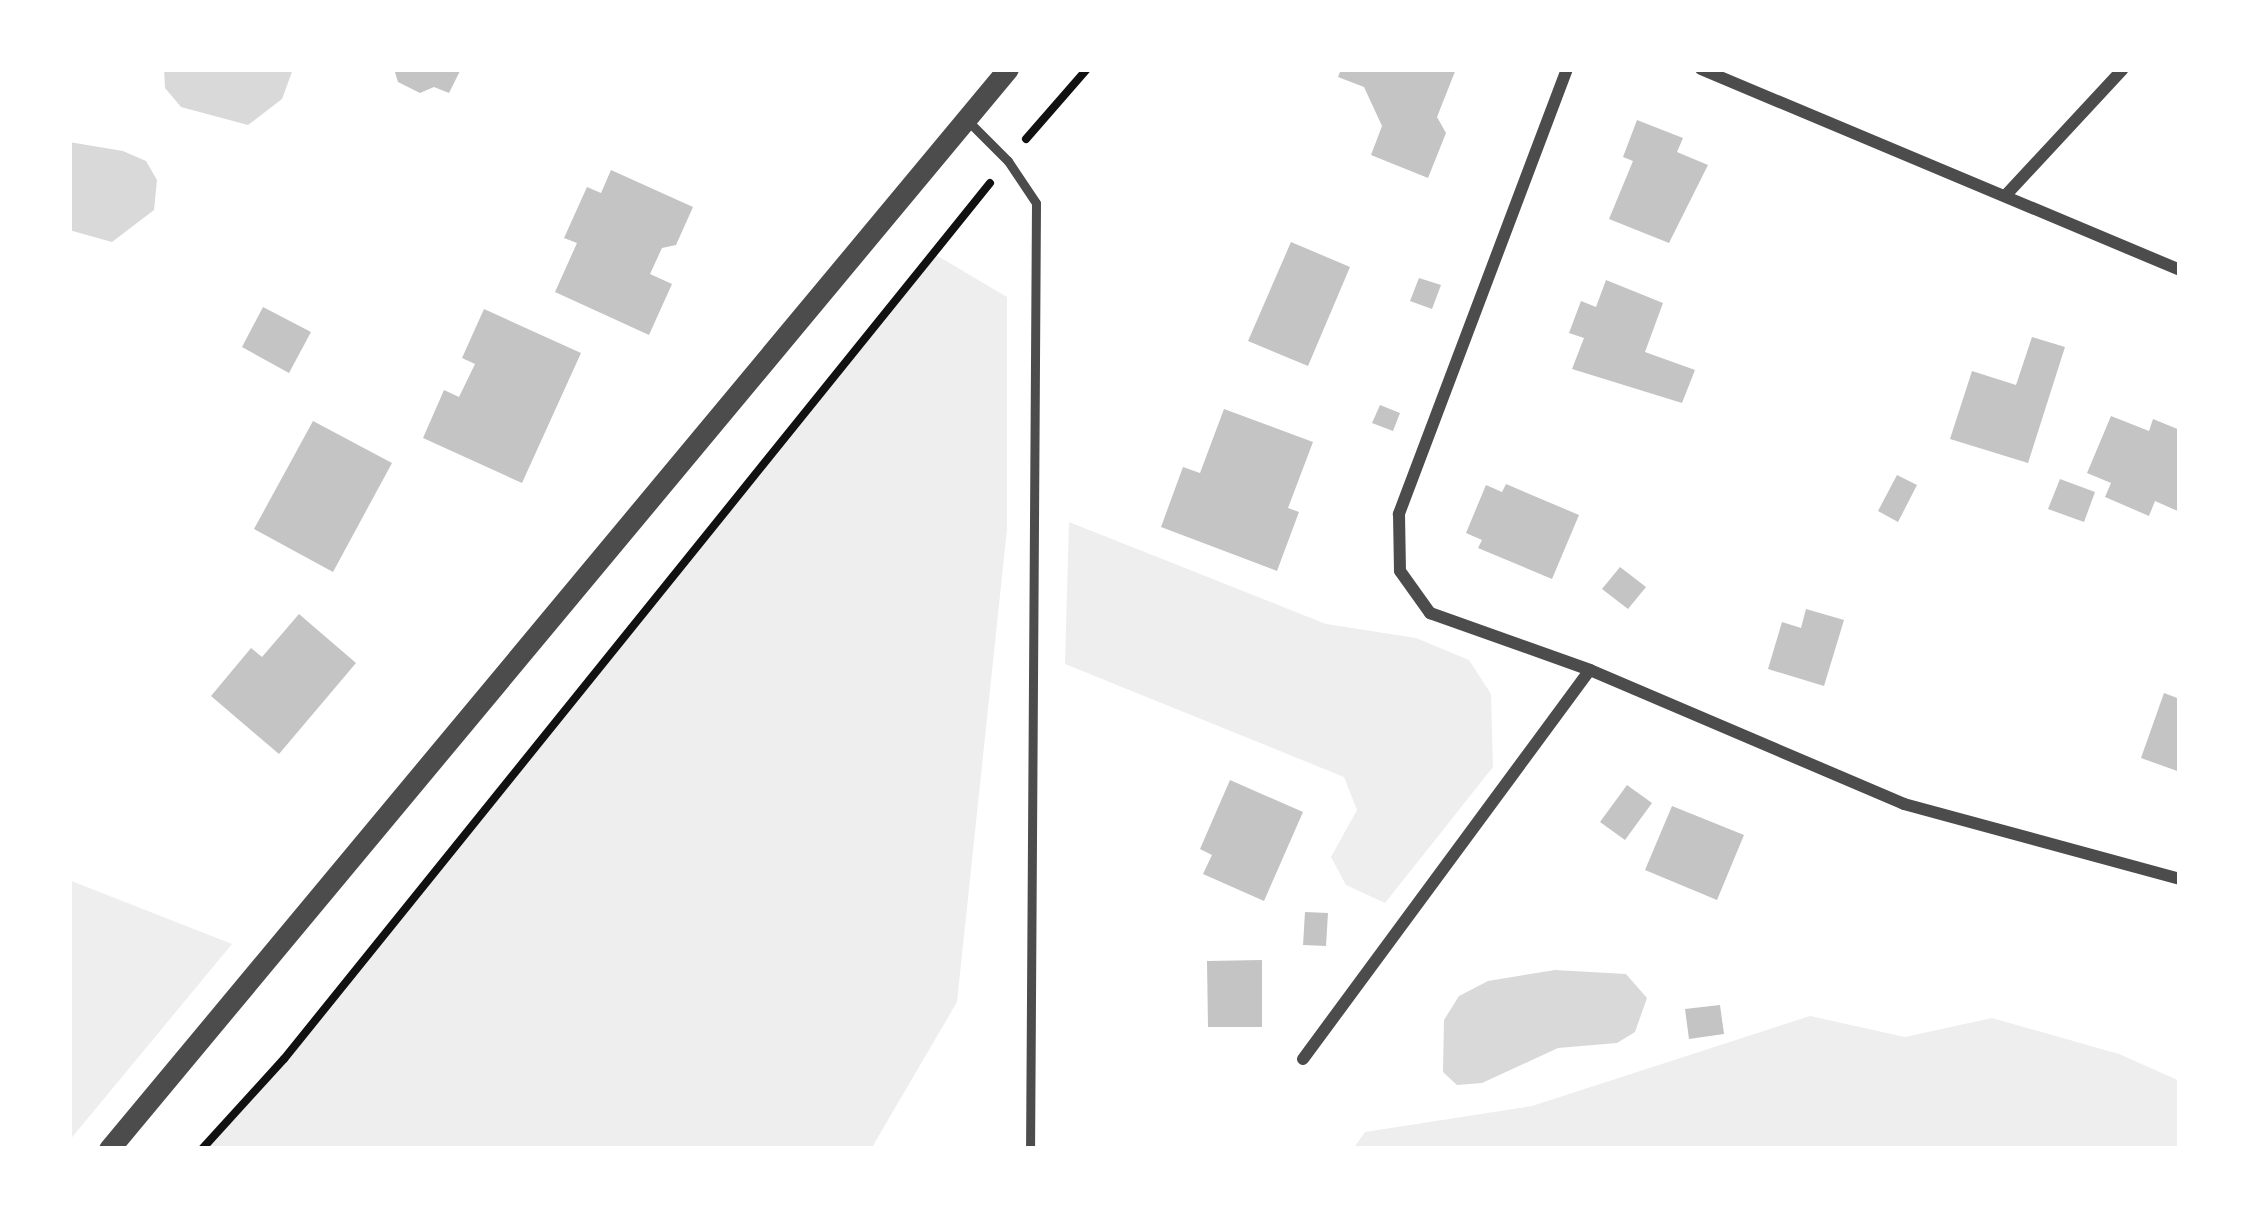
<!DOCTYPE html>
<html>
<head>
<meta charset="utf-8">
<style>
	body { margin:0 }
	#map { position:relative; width:2249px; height:1218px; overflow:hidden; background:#fff; font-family:"Fira Sans",sans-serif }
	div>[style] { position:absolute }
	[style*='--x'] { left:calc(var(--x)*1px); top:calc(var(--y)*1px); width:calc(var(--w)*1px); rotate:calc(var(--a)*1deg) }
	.green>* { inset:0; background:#eee }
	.water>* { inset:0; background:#d9d9d9 }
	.building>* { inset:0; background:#c4c4c4 }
	.path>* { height:8px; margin:-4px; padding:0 4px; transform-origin:4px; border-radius:4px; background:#111 }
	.service>* { height:9px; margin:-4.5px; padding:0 4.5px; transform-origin:4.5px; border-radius:4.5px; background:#4c4c4c }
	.minor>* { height:12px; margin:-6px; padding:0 6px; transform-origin:6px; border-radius:6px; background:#4c4c4c }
	.tertiary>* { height:21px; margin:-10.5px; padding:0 10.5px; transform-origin:10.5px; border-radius:10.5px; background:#4c4c4c }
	span { translate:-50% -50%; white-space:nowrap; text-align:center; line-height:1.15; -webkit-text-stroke:9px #fff; paint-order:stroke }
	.frame { position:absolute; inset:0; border:72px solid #fff; pointer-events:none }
</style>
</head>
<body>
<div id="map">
	<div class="green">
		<div style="clip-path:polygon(936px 255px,1007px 297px,1007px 529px,957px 1002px,871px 1149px,206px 1149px)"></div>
		<div style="clip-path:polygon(1069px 522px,1326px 624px,1416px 638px,1469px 660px,1491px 694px,1493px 767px,1385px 903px,1346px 885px,1331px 857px,1357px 810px,1344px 777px,1065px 664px)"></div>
		<div style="clip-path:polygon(69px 880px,232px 944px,69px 1141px)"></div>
		<div style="clip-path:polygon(1810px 1016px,1905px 1037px,1992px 1018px,2119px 1054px,2180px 1081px,2180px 1149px,1353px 1149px,1365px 1132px,1532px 1106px)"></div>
	</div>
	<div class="water">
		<div style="clip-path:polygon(164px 69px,293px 69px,282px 99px,248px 125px,181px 107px,165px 88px)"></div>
		<div style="clip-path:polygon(69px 142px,123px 151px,146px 161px,157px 180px,154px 210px,112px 242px,69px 230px)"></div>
		<div style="clip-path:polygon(1555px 970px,1626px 974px,1647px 998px,1635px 1032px,1617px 1043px,1558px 1048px,1482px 1083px,1457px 1085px,1443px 1072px,1444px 1020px,1459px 996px,1488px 981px)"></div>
	</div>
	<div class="building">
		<div style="clip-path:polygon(394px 69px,461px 69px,449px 93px,434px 87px,420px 93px,398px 82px)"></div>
		<div style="clip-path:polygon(1341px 69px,1456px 69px,1437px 117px,1446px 133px,1428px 178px,1371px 155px,1382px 126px,1364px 87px,1338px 77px)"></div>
		<div style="clip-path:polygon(1637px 120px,1683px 138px,1677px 152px,1708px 165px,1669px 243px,1609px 219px,1633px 161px,1623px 157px)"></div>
		<div style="clip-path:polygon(611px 170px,693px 207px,676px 245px,662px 248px,650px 274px,672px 284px,649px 335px,555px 292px,577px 243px,564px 238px,587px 187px,601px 193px)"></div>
		<div style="clip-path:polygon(1291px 242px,1350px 267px,1308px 366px,1248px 341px)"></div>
		<div style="clip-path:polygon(1419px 278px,1441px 285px,1432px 309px,1410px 301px)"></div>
		<div style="clip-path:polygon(1606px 280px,1663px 303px,1645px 352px,1695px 370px,1682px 403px,1572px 369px,1584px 338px,1569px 333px,1581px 301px,1596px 307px)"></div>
		<div style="clip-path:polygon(263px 307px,311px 332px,289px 373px,242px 347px)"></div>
		<div style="clip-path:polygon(484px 309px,581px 353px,522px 483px,423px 438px,444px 390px,459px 397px,475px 364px,462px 358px)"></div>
		<div style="clip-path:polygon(2032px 337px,2065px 347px,2028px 463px,1950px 439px,1972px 371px,2016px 385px)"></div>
		<div style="clip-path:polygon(1380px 405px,1400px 413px,1393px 431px,1372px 423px)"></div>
		<div style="clip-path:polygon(1224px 409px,1313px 442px,1288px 508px,1299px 512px,1277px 571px,1161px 527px,1183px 467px,1200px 473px)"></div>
		<div style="clip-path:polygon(2111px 416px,2149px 431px,2153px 419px,2180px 430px,2180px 512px,2155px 501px,2149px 516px,2105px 497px,2111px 483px,2087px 473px)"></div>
		<div style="clip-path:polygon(313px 421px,392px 463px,333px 572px,254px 529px)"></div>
		<div style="clip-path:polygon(1897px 475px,1917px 485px,1898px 522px,1878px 511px)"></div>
		<div style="clip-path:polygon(2060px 479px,2095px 492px,2084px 522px,2048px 509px)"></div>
		<div style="clip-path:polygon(1506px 484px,1579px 515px,1552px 579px,1478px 548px,1482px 540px,1466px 533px,1486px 485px,1502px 492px)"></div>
		<div style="clip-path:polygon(1620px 567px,1646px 587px,1628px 609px,1602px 589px)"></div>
		<div style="clip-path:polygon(1806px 609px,1844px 620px,1824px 686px,1768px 669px,1782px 622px,1801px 628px)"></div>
		<div style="clip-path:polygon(299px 614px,356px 663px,279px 754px,211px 696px,251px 648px,262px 657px)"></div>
		<div style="clip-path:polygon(2164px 693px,2180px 699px,2180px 772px,2141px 758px)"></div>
		<div style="clip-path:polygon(1230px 780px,1303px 812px,1264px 901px,1203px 874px,1212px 855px,1200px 849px)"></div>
		<div style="clip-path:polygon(1627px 785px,1652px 803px,1625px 840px,1600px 822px)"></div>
		<div style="clip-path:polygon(1672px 806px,1744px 835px,1717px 900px,1645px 870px)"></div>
		<div style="clip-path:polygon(1305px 912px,1328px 913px,1326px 946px,1303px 945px)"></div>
		<div style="clip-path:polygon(1262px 960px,1262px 1027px,1208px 1027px,1207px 961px)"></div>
		<div style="clip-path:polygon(1720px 1005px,1724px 1034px,1689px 1039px,1685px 1009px)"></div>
	</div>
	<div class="path">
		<div style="--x:1026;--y:139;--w:93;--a:-48.9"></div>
		<div style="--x:202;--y:1149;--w:122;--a:-47.7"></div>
		<div style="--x:284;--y:1059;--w:1125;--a:-51.13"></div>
	</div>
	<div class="service">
		<div style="--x:966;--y:119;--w:59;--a:45"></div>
		<div style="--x:1008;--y:161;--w:50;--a:56.3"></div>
		<div style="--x:1036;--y:203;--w:946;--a:90.36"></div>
	</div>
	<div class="minor">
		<div style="--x:1567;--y:69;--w:476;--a:110.7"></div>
		<div style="--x:1399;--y:514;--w:57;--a:89"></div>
		<div style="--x:1400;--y:571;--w:52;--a:54.5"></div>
		<div style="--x:1430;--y:613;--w:170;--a:19.6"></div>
		<div style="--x:1590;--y:670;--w:341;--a:23.1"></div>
		<div style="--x:1904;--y:804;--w:286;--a:15.2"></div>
		<div style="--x:1701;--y:69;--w:519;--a:22.76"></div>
		<div style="--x:2005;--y:196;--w:173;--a:-47.1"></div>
		<div style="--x:1303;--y:1059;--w:483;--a:-53.6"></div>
	</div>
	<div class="tertiary">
		<div style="--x:109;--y:1149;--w:1405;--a:-50.23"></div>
	</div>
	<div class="frame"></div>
</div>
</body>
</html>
